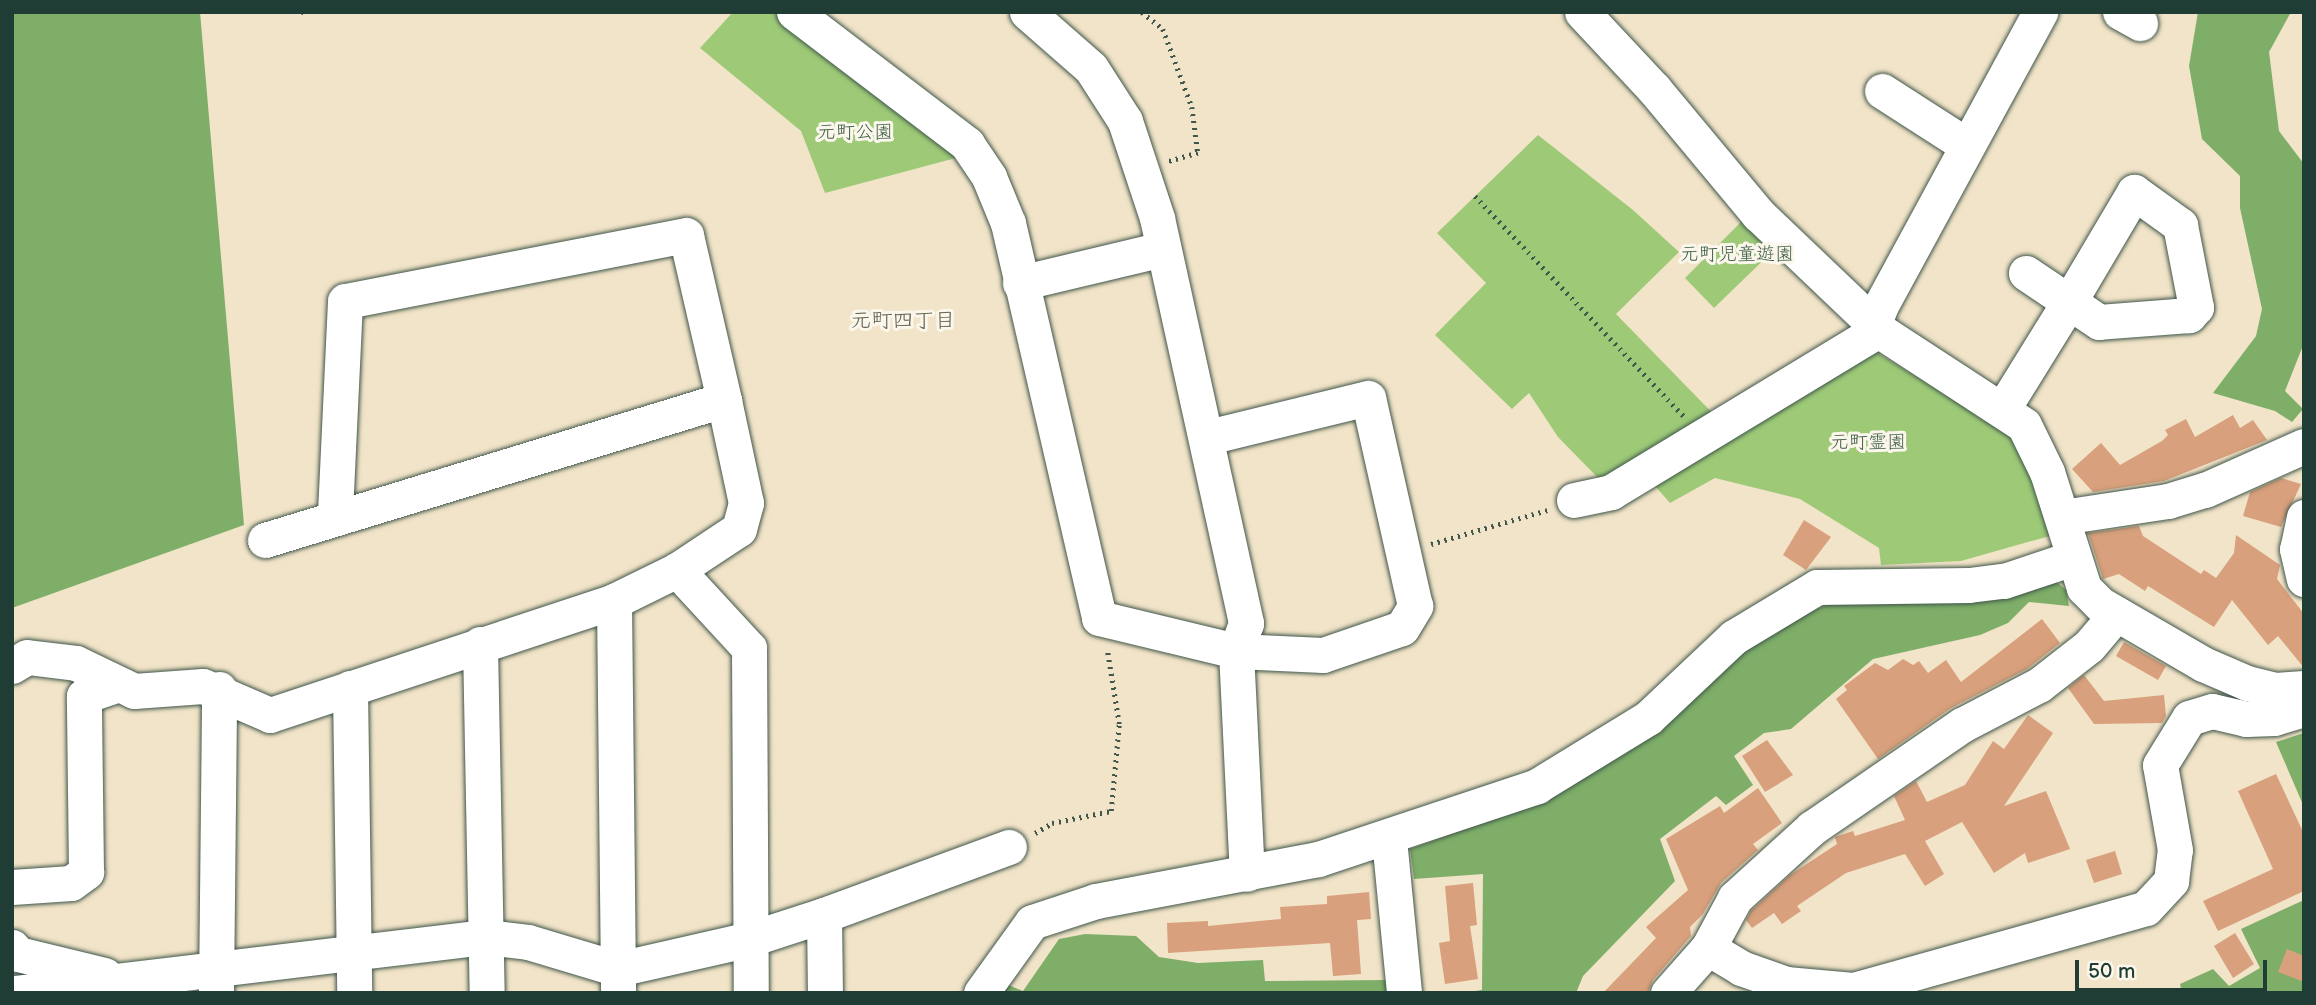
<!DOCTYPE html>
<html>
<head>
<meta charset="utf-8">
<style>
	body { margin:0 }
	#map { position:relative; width:2316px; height:1005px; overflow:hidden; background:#f2e4c8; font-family:"Balsamiq Sans","Klee One",sans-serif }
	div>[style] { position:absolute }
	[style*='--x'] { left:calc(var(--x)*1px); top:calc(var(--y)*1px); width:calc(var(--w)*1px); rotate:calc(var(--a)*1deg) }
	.green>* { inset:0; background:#9eca78 }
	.forest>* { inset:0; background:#7eae68 }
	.building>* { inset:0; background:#d8a07c }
	.path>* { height:4.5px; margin-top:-2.25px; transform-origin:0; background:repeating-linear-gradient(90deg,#3f564a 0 2px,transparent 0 7px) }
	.roads { filter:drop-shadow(0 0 2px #3f564a) drop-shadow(0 0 2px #3f564a) }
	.minor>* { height:35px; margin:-17.5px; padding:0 17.5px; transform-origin:17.5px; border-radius:17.5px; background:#fff }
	span { translate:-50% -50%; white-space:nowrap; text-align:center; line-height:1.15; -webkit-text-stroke:6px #fbf7ec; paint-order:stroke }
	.park-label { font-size:19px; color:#3f6045 }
	.neighbourhood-label { font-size:21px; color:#60604d }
	.frame { position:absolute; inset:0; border:14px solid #1f3d34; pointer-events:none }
	.scale { position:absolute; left:2075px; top:960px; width:192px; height:32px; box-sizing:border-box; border:4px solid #1f3d34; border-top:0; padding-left:9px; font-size:21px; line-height:24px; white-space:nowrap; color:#1f3d34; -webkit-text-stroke:5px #fbf7ec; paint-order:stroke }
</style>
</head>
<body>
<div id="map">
	<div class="green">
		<div style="clip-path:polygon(733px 12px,781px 12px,967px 155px,825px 193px,801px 131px,700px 48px)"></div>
		<div style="clip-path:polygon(1538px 135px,1633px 210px,1679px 252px,1616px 314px,1728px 429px,1866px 346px,2015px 437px,2053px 535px,1961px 561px,1881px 565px,1879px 548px,1800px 499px,1715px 478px,1670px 503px,1640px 469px,1605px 485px,1558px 437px,1529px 393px,1512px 409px,1435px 335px,1486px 283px,1437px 233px)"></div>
		<div style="clip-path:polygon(1747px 216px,1777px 247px,1714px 308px,1685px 278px)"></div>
	</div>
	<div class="forest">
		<div style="clip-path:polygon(12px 12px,200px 12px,244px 525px,12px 608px)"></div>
		<div style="clip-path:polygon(2198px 12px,2291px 12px,2269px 52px,2279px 131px,2304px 164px,2304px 343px,2285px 391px,2303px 409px,2292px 422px,2275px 411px,2213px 393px,2256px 336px,2262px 309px,2240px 208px,2240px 176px,2202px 139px,2189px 66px)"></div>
		<div style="clip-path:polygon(2051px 577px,2066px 590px,2069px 606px,2029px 602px,2008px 623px,1980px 635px,1873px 659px,1791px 729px,1764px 733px,1734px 756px,1753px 785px,1726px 805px,1716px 796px,1660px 839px,1675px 881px,1583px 976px,1576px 993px,1461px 993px,1482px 990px,1483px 874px,1414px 879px,1410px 849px,1509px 813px,1734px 651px,1805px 613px,1840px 600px)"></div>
		<div style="clip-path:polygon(2304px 733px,2304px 807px,2276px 742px)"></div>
		<div style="clip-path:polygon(2304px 900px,2304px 993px,2182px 993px,2180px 984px,2213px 969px,2229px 986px,2260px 968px,2241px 929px)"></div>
		<div style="clip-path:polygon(1085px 934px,1136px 936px,1159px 957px,1198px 963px,1263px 960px,1265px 981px,1388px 980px,1389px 993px,990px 993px,996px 980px,1023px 991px,1059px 939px)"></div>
	</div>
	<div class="building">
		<div style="clip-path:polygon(2233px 415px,2240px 428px,2253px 420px,2267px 440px,2164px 481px,2093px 492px,2072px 469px,2101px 443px,2120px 465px,2162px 441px,2168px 435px,2165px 430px,2186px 419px,2195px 437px)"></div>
		<div style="clip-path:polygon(2281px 478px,2301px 484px,2281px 527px,2243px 516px,2250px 492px)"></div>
		<div style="clip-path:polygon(1804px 520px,1831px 537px,1806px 570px,1783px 555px)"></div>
		<div style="clip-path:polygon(2139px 526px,2143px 536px,2201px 574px,2204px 570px,2216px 578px,2234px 553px,2236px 535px,2280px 565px,2277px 579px,2304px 614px,2304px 668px,2278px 636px,2268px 645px,2232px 600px,2214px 627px,2148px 586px,2145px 591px,2119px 574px,2103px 579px,2088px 533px)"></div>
		<div style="clip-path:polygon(2042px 619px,2060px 643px,2027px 669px,1951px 708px,1878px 759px,1836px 699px,1847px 690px,1844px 686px,1875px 663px,1888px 670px,1903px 659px,1913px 665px,1919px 661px,1928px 673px,1946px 660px,1961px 682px)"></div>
		<div style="clip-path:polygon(2124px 642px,2166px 666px,2158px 680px,2116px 656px)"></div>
		<div style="clip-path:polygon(2084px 675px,2104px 701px,2164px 695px,2166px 716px,2162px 723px,2094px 724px,2068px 688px)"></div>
		<div style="clip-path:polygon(2028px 715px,2053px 733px,2004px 806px,2046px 791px,2070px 849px,2028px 863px,2025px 853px,1994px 873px,1962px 822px,1925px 841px,1944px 874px,1925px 886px,1905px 854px,1846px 873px,1797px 906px,1801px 911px,1782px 924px,1774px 913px,1752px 928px,1746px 920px,1751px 911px,1790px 875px,1837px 844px,1835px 837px,1853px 831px,1855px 836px,1905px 820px,1894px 796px,1916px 781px,1927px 802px,1965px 785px,1993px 741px,2004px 749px)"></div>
		<div style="clip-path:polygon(1767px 740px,1793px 775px,1765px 792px,1742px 756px)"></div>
		<div style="clip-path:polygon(2276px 774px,2304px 834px,2304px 891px,2218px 931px,2203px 901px,2273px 869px,2238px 791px)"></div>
		<div style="clip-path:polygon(1758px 788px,1782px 823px,1753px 844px,1758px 850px,1721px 883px,1703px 914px,1690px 927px,1691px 936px,1653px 980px,1648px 993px,1603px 993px,1656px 938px,1646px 927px,1688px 890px,1666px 839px,1720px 806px,1724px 813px)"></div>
		<div style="clip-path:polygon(2115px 851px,2122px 874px,2094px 883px,2086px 860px)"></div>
		<div style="clip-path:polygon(1473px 883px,1477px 925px,1470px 926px,1478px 979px,1445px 984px,1439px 943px,1450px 941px,1445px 886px)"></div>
		<div style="clip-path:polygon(1369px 892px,1371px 919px,1357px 920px,1361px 974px,1333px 976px,1330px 943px,1168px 953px,1167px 923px,1208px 921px,1208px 926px,1281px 919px,1280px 907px,1327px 904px,1327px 896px)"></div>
		<div style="clip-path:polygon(2235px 933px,2254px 964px,2233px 978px,2214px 946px)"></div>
		<div style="clip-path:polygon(2287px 949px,2304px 956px,2304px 982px,2278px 972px)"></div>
	</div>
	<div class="path">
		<div style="--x:304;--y:12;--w:6;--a:81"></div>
		<div style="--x:1142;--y:12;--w:27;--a:39"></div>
		<div style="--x:1163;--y:29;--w:83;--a:69.6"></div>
		<div style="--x:1192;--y:107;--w:46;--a:82.6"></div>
		<div style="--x:1198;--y:153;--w:32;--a:164"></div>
		<div style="--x:1475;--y:196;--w:303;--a:46.5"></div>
		<div style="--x:1431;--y:544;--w:121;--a:-16.3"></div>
		<div style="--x:1035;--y:833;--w:20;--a:-30"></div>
		<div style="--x:1052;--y:823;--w:60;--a:-11.5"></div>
		<div style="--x:1111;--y:811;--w:87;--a:-84.7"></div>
		<div style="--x:1119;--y:724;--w:76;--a:-99.1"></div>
	</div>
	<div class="roads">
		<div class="minor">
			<div style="--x:794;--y:12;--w:218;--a:37.3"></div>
			<div style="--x:967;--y:144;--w:40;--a:56"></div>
			<div style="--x:989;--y:177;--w:50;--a:67.6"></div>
			<div style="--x:1008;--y:223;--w:405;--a:77"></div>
			<div style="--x:1099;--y:618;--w:141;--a:13.5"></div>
			<div style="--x:1236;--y:651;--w:87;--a:2.6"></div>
			<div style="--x:1323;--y:655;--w:83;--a:-18.9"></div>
			<div style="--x:1402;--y:628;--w:26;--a:-59"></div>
			<div style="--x:1415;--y:606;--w:213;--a:-102.7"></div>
			<div style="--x:1368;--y:398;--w:165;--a:166.3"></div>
			<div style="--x:1027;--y:12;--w:85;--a:41.2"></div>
			<div style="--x:1091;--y:68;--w:63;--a:57.3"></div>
			<div style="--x:1125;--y:121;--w:102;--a:71.7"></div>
			<div style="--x:1157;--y:218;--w:415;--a:77.6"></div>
			<div style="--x:1246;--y:623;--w:30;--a:110"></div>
			<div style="--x:1236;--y:651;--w:223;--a:87.2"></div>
			<div style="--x:1582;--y:12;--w:105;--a:46.9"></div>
			<div style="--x:1654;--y:89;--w:163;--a:50.2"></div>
			<div style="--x:1758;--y:214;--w:173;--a:43.6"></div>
			<div style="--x:1883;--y:333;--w:168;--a:33.1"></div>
			<div style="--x:2024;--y:425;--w:52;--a:63.9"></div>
			<div style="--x:2047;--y:472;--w:122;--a:72.3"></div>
			<div style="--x:2084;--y:588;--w:23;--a:45"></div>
			<div style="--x:2100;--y:604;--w:119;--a:30.2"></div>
			<div style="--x:2203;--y:664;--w:48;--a:23.4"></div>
			<div style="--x:2247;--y:683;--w:29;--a:14"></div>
			<div style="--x:2275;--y:690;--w:29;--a:-4"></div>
			<div style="--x:2120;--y:12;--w:23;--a:29"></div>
			<div style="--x:1882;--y:91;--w:100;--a:32.7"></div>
			<div style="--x:1020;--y:283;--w:147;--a:-13.4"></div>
			<div style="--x:2002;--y:410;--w:127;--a:-58.2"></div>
			<div style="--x:2069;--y:302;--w:128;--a:-59.4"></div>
			<div style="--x:2134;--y:192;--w:57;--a:35.7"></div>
			<div style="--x:2180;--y:225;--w:84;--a:79"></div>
			<div style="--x:2196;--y:307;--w:11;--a:131"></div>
			<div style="--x:2189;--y:315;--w:90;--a:175.6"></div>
			<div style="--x:2099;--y:322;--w:36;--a:-146"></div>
			<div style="--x:2069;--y:302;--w:52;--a:-146"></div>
			<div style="--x:1574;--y:500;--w:38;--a:-12"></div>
			<div style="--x:1611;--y:492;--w:303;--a:-31.2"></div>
			<div style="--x:1870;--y:335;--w:30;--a:-70"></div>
			<div style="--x:1880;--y:307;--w:336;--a:-61.5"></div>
			<div style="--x:2062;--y:517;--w:107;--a:-8.6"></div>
			<div style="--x:2168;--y:501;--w:39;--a:-17"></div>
			<div style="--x:2205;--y:490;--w:108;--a:-24"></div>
			<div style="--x:2304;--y:517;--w:33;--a:102"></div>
			<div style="--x:2297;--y:549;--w:31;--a:77"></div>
			<div style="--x:265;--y:540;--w:480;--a:-17"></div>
			<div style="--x:724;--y:400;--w:169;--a:-103"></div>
			<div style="--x:686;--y:235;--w:347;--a:169"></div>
			<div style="--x:345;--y:301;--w:215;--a:92.7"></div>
			<div style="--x:677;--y:570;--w:106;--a:47.3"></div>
			<div style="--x:749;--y:648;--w:345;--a:89.7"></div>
			<div style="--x:614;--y:601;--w:392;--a:89.4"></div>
			<div style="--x:480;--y:644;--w:349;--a:88.9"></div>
			<div style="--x:12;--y:666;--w:17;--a:-31"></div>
			<div style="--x:27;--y:657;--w:49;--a:7"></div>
			<div style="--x:76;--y:663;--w:64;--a:25.8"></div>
			<div style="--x:134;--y:691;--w:69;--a:-4.1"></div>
			<div style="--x:203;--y:686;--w:73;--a:23.4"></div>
			<div style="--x:270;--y:715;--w:362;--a:-18.3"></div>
			<div style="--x:614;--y:601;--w:70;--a:-26.2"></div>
			<div style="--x:677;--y:570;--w:74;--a:-33.5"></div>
			<div style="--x:739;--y:529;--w:27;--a:-75"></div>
			<div style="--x:746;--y:503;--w:105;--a:-102.1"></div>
			<div style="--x:350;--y:688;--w:305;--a:89.2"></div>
			<div style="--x:1389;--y:839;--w:155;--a:84.4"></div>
			<div style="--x:12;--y:887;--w:59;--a:-3.9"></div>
			<div style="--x:71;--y:883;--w:19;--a:-36"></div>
			<div style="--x:86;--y:872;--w:176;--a:-90.7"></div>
			<div style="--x:84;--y:696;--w:34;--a:-19"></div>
			<div style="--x:824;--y:915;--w:197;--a:-20.2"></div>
			<div style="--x:12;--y:947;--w:9;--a:49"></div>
			<div style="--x:18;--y:954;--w:89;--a:13.6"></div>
			<div style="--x:1708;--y:948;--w:39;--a:31"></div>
			<div style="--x:1741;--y:968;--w:48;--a:19.6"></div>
			<div style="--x:1786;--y:984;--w:67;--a:5.1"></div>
			<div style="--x:1853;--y:990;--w:304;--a:-15.6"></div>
			<div style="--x:2146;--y:908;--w:37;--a:-47"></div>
			<div style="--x:2171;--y:881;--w:31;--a:-83"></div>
			<div style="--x:2175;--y:850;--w:86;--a:-100"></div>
			<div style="--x:2160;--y:765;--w:55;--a:-58.3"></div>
			<div style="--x:2189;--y:718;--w:24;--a:-17"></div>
			<div style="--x:2212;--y:711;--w:35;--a:13"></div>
			<div style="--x:2246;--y:719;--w:28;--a:-2"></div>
			<div style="--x:2274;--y:718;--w:31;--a:-17"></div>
			<div style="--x:16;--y:993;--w:473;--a:-6.8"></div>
			<div style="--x:486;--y:937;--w:42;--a:6.8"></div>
			<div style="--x:528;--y:942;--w:94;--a:16.7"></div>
			<div style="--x:618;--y:969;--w:135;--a:-12.8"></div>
			<div style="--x:750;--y:939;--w:78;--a:-18"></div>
			<div style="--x:824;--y:915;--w:78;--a:89.3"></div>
			<div style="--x:216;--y:993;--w:304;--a:-89.4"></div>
			<div style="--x:981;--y:993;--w:87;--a:-54.3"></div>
			<div style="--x:1032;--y:922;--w:67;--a:-18.2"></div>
			<div style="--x:1096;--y:901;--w:226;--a:-10.7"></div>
			<div style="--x:1318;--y:859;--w:231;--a:-18.4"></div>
			<div style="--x:1537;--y:786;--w:130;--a:-31.5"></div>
			<div style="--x:1648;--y:718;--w:118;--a:-43.3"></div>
			<div style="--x:1734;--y:637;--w:97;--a:-31.1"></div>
			<div style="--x:1817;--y:587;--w:152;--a:-0.8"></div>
			<div style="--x:1969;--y:585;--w:35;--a:-7"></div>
			<div style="--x:2004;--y:581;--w:73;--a:-18.4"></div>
			<div style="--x:1668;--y:993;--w:60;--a:-48.4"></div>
			<div style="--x:1708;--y:948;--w:57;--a:-61.6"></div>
			<div style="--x:1735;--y:898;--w:104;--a:-42.3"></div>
			<div style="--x:1812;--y:828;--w:182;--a:-34.5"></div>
			<div style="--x:1962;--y:725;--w:87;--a:-27.5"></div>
			<div style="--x:2039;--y:685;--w:63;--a:-38"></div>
			<div style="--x:2089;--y:646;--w:42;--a:-49.8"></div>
		</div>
	</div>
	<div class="park-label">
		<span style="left:855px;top:133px">元町公園</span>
		<span style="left:1737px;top:255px">元町児童遊園</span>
		<span style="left:1868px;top:443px">元町霊園</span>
	</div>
	<div class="neighbourhood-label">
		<span style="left:903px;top:321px">元町四丁目</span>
	</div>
	<div class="frame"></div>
	<div class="scale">50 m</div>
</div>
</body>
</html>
